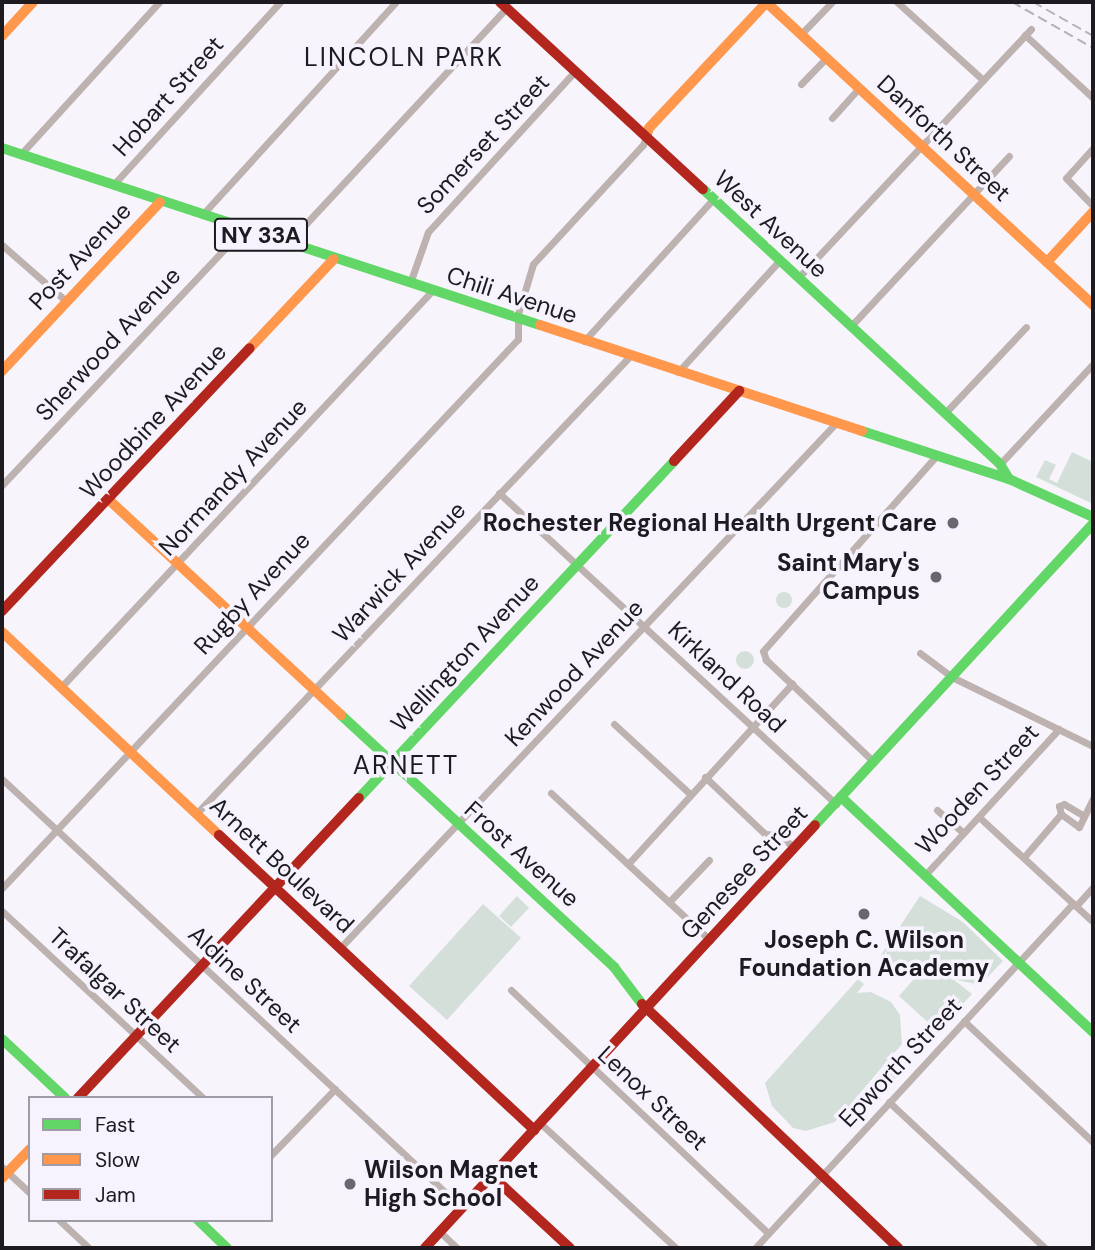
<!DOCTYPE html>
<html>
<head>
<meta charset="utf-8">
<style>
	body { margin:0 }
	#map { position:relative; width:1095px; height:1250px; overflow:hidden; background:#f7f5fb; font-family:"DM Sans",sans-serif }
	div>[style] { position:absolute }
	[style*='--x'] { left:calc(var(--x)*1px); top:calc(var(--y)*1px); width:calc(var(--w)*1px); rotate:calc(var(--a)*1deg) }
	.green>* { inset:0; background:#d5dfda }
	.round { border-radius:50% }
	.street>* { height:7px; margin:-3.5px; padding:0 3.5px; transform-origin:3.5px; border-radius:3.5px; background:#bdb2b0 }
	.fast>* { height:10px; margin:-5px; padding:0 5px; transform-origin:5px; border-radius:5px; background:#63d668 }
	.slow>* { height:10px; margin:-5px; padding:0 5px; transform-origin:5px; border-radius:5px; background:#ff974d }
	.jam>* { height:10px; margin:-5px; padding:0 5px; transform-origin:5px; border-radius:5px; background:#b3261e }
	.rail>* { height:2px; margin-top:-1px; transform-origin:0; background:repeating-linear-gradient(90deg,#b7b2b4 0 10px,transparent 0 15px) }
	.dots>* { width:19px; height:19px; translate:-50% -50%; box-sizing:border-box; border:4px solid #f6f2fe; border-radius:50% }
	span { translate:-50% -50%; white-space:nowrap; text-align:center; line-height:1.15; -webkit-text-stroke:7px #f6f2fe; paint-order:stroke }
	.shield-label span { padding:2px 5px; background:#f6f2fe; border:2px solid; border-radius:5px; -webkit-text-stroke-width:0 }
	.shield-label { font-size:23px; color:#1d1b20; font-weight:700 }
	.street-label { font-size:24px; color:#1d1b20 }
	.poi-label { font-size:24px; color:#1d1b20; font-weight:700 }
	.right { translate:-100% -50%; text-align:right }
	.left { translate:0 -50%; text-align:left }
	.neighbourhood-label { font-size:26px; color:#1d1b20; letter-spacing:2px }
	.frame { position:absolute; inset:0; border:4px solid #1d1b20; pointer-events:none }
	.legend { position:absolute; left:28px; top:1096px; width:245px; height:126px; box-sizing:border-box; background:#f6f2fe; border:2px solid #9f9ca5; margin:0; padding:9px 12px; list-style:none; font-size:21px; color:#1d1b20 }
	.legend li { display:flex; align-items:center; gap:14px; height:35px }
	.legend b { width:35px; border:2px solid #9f9ca5 }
</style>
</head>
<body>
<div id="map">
	<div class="green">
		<div style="clip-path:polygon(1072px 452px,1093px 462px,1093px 504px,1036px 477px,1045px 460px,1056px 465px,1049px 479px,1057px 483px)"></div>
		<div class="round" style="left:776px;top:592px;width:16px;height:16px"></div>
		<div class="round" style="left:736px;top:651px;width:18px;height:18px"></div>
		<div style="clip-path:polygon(517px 896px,529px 908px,511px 927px,499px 916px)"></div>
		<div style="clip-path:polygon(920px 896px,963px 922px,1003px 961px,980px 985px,953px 979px,972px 994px,946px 1022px,932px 1026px,899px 996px,914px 979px,927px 973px,896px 965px,881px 955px)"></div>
		<div style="clip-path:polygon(483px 904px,521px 938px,447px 1020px,409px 986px)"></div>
		<div style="clip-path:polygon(858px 979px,864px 984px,857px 993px,871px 992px,891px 1002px,900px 1015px,902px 1044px,835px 1122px,806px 1131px,793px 1128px,772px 1106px,765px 1083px)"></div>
		<div style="clip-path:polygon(901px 1052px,911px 1061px,879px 1096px,869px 1087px)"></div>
	</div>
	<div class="street">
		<div style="--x:897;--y:2;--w:116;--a:42.2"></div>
		<div style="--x:801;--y:34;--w:45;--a:-45.9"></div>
		<div style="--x:1025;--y:35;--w:93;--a:42.8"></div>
		<div style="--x:801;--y:84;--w:36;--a:-46"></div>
		<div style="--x:832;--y:118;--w:40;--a:-48"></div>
		<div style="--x:1093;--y:148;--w:40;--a:132"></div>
		<div style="--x:1066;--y:178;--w:39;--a:46"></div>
		<div style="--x:20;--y:155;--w:207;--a:-47.7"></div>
		<div style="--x:113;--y:185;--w:248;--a:-47.6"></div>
		<div style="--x:202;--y:215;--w:288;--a:-47.7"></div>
		<div style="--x:288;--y:243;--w:321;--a:-47.1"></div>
		<div style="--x:2;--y:245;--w:86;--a:41.2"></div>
		<div style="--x:798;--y:278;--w:341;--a:-46.9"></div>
		<div style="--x:410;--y:283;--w:54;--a:-70.6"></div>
		<div style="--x:428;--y:232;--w:218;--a:-47.6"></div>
		<div style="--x:851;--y:326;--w:232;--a:-47.1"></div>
		<div style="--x:584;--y:341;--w:192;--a:-47.7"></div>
		<div style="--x:678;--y:372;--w:150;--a:-47.7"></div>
		<div style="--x:945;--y:413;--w:118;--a:-46.7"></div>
		<div style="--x:1000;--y:464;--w:137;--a:-47.1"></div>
		<div style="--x:2;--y:485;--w:352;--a:-46.7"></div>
		<div style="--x:499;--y:493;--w:459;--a:42.7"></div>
		<div style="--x:920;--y:653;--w:40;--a:37"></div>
		<div style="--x:952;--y:677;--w:157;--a:26.1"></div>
		<div style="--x:61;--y:687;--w:543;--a:-46.87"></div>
		<div style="--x:614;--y:724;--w:103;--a:42.6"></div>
		<div style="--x:874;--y:762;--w:149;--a:-136.6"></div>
		<div style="--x:766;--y:660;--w:9;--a:-108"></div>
		<div style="--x:763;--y:651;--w:261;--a:-48.4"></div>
		<div style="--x:705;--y:777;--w:83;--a:43.5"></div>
		<div style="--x:765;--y:834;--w:13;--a:4"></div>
		<div style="--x:778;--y:835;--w:21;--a:37"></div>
		<div style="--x:2;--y:779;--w:629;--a:43"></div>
		<div style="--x:551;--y:793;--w:217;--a:42.8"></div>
		<div style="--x:937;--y:810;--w:35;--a:41"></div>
		<div style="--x:196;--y:814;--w:631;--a:-46.54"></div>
		<div style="--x:1061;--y:814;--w:8;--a:-104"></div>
		<div style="--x:1059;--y:806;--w:5;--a:-22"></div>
		<div style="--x:1064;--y:804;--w:23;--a:31"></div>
		<div style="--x:979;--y:817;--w:155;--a:42.6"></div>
		<div style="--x:1024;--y:857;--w:57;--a:-49.3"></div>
		<div style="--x:1061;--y:814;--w:22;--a:36"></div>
		<div style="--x:1079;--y:827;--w:32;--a:-64"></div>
		<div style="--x:628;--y:864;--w:244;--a:-47.7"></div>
		<div style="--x:925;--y:875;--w:198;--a:-47.5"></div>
		<div style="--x:2;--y:888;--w:753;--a:-46.77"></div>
		<div style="--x:518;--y:339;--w:25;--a:-90"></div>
		<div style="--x:518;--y:314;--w:52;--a:-73.3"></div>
		<div style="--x:533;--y:264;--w:162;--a:-47.3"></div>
		<div style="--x:643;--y:145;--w:9;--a:-69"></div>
		<div style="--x:669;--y:902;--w:58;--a:-46.4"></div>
		<div style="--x:1076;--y:906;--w:25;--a:-48"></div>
		<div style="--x:2;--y:911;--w:275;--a:42.9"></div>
		<div style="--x:340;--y:948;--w:722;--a:-46.63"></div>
		<div style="--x:511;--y:990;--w:354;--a:43.4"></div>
		<div style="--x:964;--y:1021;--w:177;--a:43.2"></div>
		<div style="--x:889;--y:1102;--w:214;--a:43.1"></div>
		<div style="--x:540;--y:1123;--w:185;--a:42.6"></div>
		<div style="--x:271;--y:1155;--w:92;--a:-45.9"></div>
		<div style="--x:2;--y:1167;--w:38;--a:43"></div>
		<div style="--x:59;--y:1220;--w:41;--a:43"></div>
		<div style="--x:440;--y:1232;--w:23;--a:43"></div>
		<div style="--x:755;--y:1248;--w:469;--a:-47.3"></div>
	</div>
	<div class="fast">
		<div style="--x:2;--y:148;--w:566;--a:18.21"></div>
		<div style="--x:703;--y:189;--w:405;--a:42.8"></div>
		<div style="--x:1000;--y:464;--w:17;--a:59"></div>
		<div style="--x:862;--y:431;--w:155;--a:18.1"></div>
		<div style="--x:1009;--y:479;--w:92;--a:24.3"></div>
		<div style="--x:341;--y:715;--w:372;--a:42.7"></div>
		<div style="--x:614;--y:967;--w:46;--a:52.9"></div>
		<div style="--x:841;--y:797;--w:345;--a:43"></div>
		<div style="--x:359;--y:798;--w:461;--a:-46.9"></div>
		<div style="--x:815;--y:825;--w:410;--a:-47.3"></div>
		<div style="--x:2;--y:1039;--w:86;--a:43.1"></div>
		<div style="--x:198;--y:1220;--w:40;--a:44"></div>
	</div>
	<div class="slow">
		<div style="--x:766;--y:2;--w:446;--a:42.8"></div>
		<div style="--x:2;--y:36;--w:46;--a:-47.6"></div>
		<div style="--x:646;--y:137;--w:9;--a:-72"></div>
		<div style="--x:649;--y:128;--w:173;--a:-46.9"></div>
		<div style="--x:1047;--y:262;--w:68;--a:-47.4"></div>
		<div style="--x:540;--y:325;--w:339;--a:18.2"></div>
		<div style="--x:250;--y:348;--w:122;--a:-46.7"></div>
		<div style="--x:2;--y:371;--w:231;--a:-46.9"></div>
		<div style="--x:108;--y:499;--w:318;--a:42.8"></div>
		<div style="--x:2;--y:632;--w:297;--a:43.1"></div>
		<div style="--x:2;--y:1178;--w:40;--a:-46"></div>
	</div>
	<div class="jam">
		<div style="--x:500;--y:2;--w:276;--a:42.7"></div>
		<div style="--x:674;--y:461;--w:96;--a:-47.1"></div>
		<div style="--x:2;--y:611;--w:361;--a:-46.7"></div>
		<div style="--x:219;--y:835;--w:432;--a:43.1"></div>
		<div style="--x:642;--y:1004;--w:354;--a:43.6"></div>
		<div style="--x:78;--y:1098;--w:411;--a:-46.9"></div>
		<div style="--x:492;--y:1176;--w:106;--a:42.7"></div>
		<div style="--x:425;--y:1248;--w:575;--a:-47.32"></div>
	</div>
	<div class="rail">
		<div style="--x:1012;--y:2;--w:93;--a:29.6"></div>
		<div style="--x:1033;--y:2;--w:69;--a:29.5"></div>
	</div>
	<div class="dots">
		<div style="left:953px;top:523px;background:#69676d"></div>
		<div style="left:936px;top:577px;background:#69676d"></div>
		<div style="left:864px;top:914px;background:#69676d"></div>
		<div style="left:350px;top:1184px;background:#69676d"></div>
	</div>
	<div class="shield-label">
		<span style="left:261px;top:235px">NY 33A</span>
	</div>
	<div class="street-label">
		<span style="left:168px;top:96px;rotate:-48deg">Hobart Street</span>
		<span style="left:944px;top:138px;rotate:43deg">Danforth Street</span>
		<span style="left:483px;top:144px;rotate:-47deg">Somerset Street</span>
		<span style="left:771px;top:224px;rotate:43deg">West Avenue</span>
		<span style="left:80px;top:256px;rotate:-47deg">Post Avenue</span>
		<span style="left:512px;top:295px;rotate:18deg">Chili Avenue</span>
		<span style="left:108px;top:344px;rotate:-47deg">Sherwood Avenue</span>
		<span style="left:153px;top:421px;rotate:-47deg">Woodbine Avenue</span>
		<span style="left:233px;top:477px;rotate:-47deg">Normandy Avenue</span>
		<span style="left:399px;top:572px;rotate:-47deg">Warwick Avenue</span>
		<span style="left:252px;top:593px;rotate:-47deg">Rugby Avenue</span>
		<span style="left:465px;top:653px;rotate:-47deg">Wellington Avenue</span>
		<span style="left:574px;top:673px;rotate:-47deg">Kenwood Avenue</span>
		<span style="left:727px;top:677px;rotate:43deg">Kirkland Road</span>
		<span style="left:977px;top:789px;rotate:-47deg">Wooden Street</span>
		<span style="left:522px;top:854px;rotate:42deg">Frost Avenue</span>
		<span style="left:282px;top:865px;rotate:43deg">Arnett Boulevard</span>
		<span style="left:744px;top:872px;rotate:-47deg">Genesee Street</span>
		<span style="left:245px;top:979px;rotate:43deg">Aldine Street</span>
		<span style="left:115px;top:990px;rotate:43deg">Trafalgar Street</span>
		<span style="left:900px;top:1062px;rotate:-47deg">Epworth Street</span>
		<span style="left:653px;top:1098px;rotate:43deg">Lenox Street</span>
	</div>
	<div class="poi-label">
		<span class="right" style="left:937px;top:523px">Rochester Regional Health Urgent Care</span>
		<span class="right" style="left:920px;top:577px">Saint Mary's<br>Campus</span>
		<span style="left:864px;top:954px">Joseph C. Wilson<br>Foundation Academy</span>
		<span class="left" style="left:364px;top:1184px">Wilson Magnet<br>High School</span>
	</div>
	<div class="neighbourhood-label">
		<span style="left:404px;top:58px">LINCOLN PARK</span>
		<span style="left:406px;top:766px">ARNETT</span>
	</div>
	<div class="frame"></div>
	<ul class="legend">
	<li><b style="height:9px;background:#63d668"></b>Fast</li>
	<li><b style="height:9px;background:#ff974d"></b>Slow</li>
	<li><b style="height:9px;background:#b3261e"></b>Jam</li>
	</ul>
</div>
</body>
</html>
